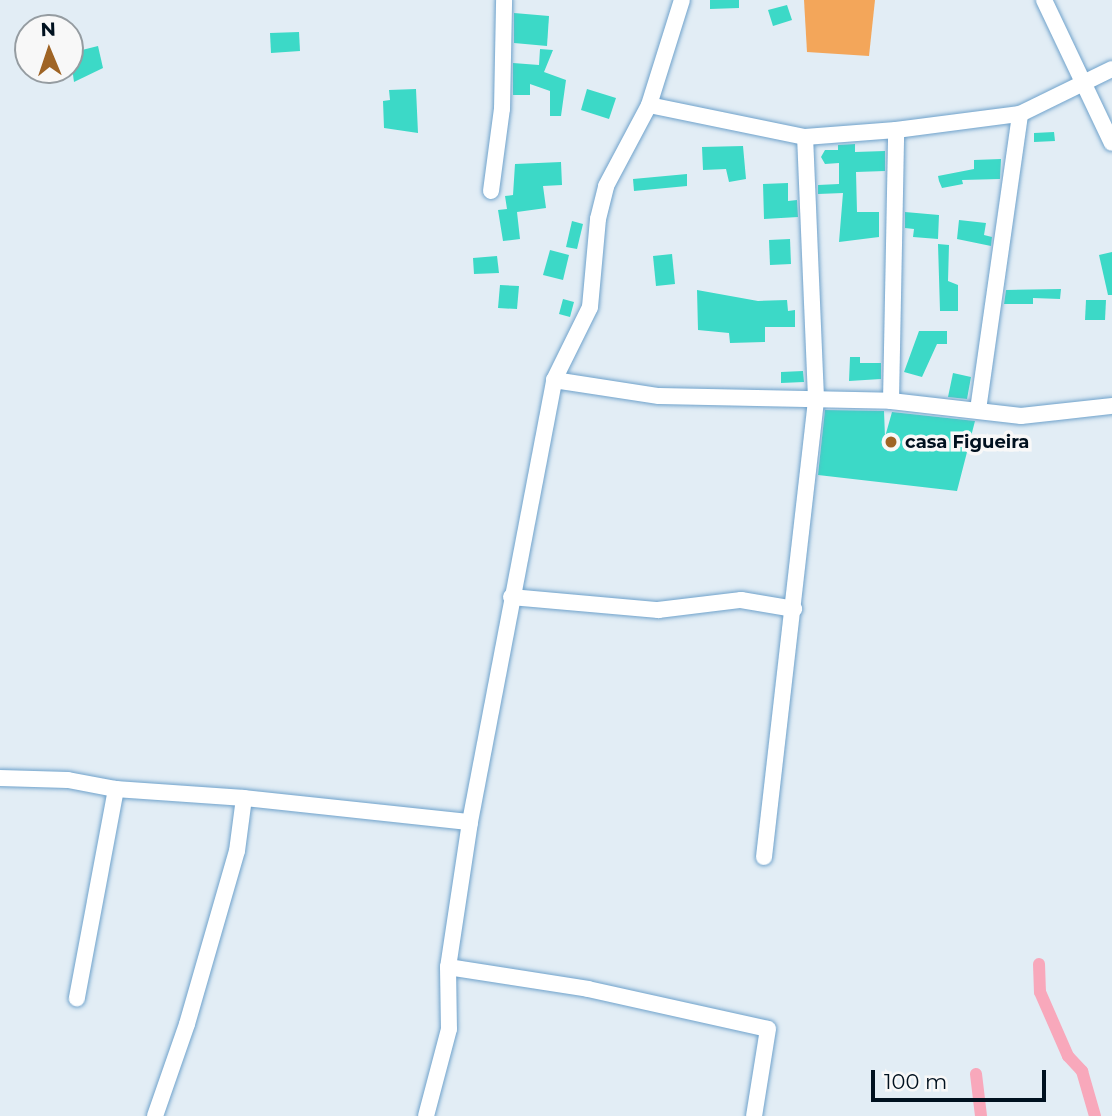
<!DOCTYPE html>
<style>
body{margin:0}
#map{position:relative;width:1112px;height:1116px;overflow:hidden;background:#e2edf5;font-family:Montserrat,sans-serif}
div>[style]{position:absolute}
.forest>*{inset:0;background:#f3a65a}
.canal>*{height:12px;margin:-6px;padding:0 6px;transform-origin:6px;border-radius:6px;background:#f8a8bb}
.building>*{inset:0;background:#3cd9c7}
.roads{filter:drop-shadow(0 0 2px #6fa2cb) drop-shadow(0 0 2px #6fa2cb)}
.minor>*{height:16px;margin:-8px;padding:0 8px;transform-origin:8px;border-radius:8px;background:#fff}
.dots>*{width:19px;height:19px;translate:-50% -50%;box-sizing:border-box;border:4px solid #f8f8f8;border-radius:50%}
span{translate:-50% -50%;white-space:nowrap;text-align:center;line-height:1.15;-webkit-text-stroke:7px #f8f8f8;paint-order:stroke}
.poi-label{font-size:18px;color:#00111f;font-weight:700}
.left{translate:0 -50%;text-align:left}
.north{position:absolute;left:14px;top:14px;width:70px;height:70px;box-sizing:border-box;background:#f8f8f8;border:2px solid #959ca1;border-radius:50%;rotate:358deg;font-size:19px;font-weight:700;line-height:28px;text-align:center;color:#00111f}
.north::after{content:'';display:block;margin:auto;width:24px;height:32px;background:#9f6425;clip-path:polygon(50% 0,100% 100%,50% 72%,0 100%)}
.scale{position:absolute;left:871px;top:1070px;width:175px;height:32px;box-sizing:border-box;border:4px solid #00111f;border-top:0;padding-left:9px;font-size:21px;line-height:24px;white-space:nowrap;color:#00111f;-webkit-text-stroke:5px #f8f8f8;paint-order:stroke}
</style>
<div id="map">
<div class="forest">
<i style="clip-path:polygon(804px 0,875px 0,869px 56px,807px 52px)"></i>
</div>
<div class="canal">
<i style="left:1039px;top:964px;width:28px;rotate:88deg"></i>
<i style="left:1040px;top:992px;width:70px;rotate:66.4deg"></i>
<i style="left:1068px;top:1056px;width:21px;rotate:47deg"></i>
<i style="left:1082px;top:1071px;width:47px;rotate:73.9deg"></i>
<i style="left:976px;top:1074px;width:42px;rotate:83.2deg"></i>
</div>
<div class="building">
<i style="clip-path:polygon(710px 0,739px 0,739px 8px,710px 9px)"></i>
<i style="clip-path:polygon(787px 5px,792px 20px,773px 26px,768px 10px)"></i>
<i style="clip-path:polygon(514px 13px,549px 16px,547px 46px,514px 43px)"></i>
<i style="clip-path:polygon(299px 32px,300px 51px,271px 53px,270px 33px)"></i>
<i style="clip-path:polygon(98px 46px,103px 68px,74px 82px,70px 53px)"></i>
<i style="clip-path:polygon(540px 49px,553px 50px,544px 72px,566px 80px,561px 116px,550px 116px,550px 91px,530px 84px,530px 95px,513px 95px,513px 63px,539px 65px)"></i>
<i style="clip-path:polygon(416px 89px,418px 133px,384px 128px,383px 101px,390px 100px,389px 90px)"></i>
<i style="clip-path:polygon(587px 89px,616px 98px,609px 119px,581px 110px)"></i>
<i style="clip-path:polygon(1054px 132px,1055px 141px,1034px 142px,1034px 133px)"></i>
<i style="clip-path:polygon(855px 144px,855px 152px,885px 151px,885px 171px,856px 172px,857px 212px,879px 212px,879px 237px,839px 242px,843px 193px,818px 194px,818px 185px,839px 184px,839px 163px,825px 164px,821px 157px,825px 150px,838px 150px,838px 145px)"></i>
<i style="clip-path:polygon(743px 146px,746px 179px,729px 182px,726px 169px,703px 170px,702px 147px)"></i>
<i style="clip-path:polygon(1001px 159px,1000px 179px,962px 180px,963px 184px,942px 188px,939px 181px,938px 176px,974px 169px,974px 160px)"></i>
<i style="clip-path:polygon(561px 162px,562px 185px,543px 186px,546px 208px,517px 212px,520px 239px,503px 241px,498px 210px,507px 209px,505px 196px,513px 195px,515px 164px)"></i>
<i style="clip-path:polygon(687px 174px,687px 186px,634px 191px,633px 179px)"></i>
<i style="clip-path:polygon(788px 183px,788px 201px,797px 200px,798px 217px,764px 219px,763px 184px)"></i>
<i style="clip-path:polygon(905px 212px,939px 215px,938px 239px,913px 237px,914px 229px,905px 228px)"></i>
<i style="clip-path:polygon(959px 220px,986px 223px,984px 235px,992px 237px,991px 246px,957px 239px)"></i>
<i style="clip-path:polygon(572px 221px,583px 224px,577px 249px,566px 247px)"></i>
<i style="clip-path:polygon(790px 239px,791px 264px,770px 265px,769px 240px)"></i>
<i style="clip-path:polygon(938px 244px,949px 245px,948px 281px,958px 285px,958px 311px,940px 311px)"></i>
<i style="clip-path:polygon(550px 250px,569px 255px,563px 280px,543px 275px)"></i>
<i style="clip-path:polygon(1112px 252px,1112px 295px,1108px 295px,1099px 255px)"></i>
<i style="clip-path:polygon(672px 254px,675px 284px,656px 286px,653px 256px)"></i>
<i style="clip-path:polygon(497px 256px,499px 273px,474px 274px,473px 258px)"></i>
<i style="clip-path:polygon(500px 285px,519px 286px,517px 309px,498px 308px)"></i>
<i style="clip-path:polygon(1061px 289px,1060px 299px,1033px 298px,1033px 304px,1004px 304px,1006px 290px)"></i>
<i style="clip-path:polygon(697px 290px,758px 301px,787px 300px,788px 311px,795px 310px,795px 327px,765px 327px,765px 342px,730px 343px,729px 333px,698px 330px)"></i>
<i style="clip-path:polygon(563px 299px,574px 302px,570px 317px,559px 314px)"></i>
<i style="clip-path:polygon(1086px 300px,1106px 300px,1105px 320px,1085px 320px)"></i>
<i style="clip-path:polygon(919px 331px,947px 331px,947px 344px,937px 344px,922px 377px,904px 372px)"></i>
<i style="clip-path:polygon(850px 357px,860px 357px,860px 363px,881px 363px,881px 379px,849px 381px)"></i>
<i style="clip-path:polygon(803px 371px,804px 382px,781px 383px,781px 372px)"></i>
<i style="clip-path:polygon(953px 373px,971px 377px,967px 399px,948px 397px)"></i>
<i style="clip-path:polygon(825px 410px,884px 411px,885px 437px,892px 412px,975px 421px,957px 491px,818px 475px)"></i>
</div>
<div class="roads">
<div class="minor">
<i style="left:1044px;top:0;width:158px;rotate:64.6deg"></i>
<i style="left:649px;top:105px;width:159px;rotate:11.6deg"></i>
<i style="left:805px;top:137px;width:91px;rotate:-4.4deg"></i>
<i style="left:896px;top:130px;width:125px;rotate:-7.4deg"></i>
<i style="left:1020px;top:114px;width:102px;rotate:-26.1deg"></i>
<i style="left:491px;top:191px;width:83px;rotate:-82.4deg"></i>
<i style="left:502px;top:109px;width:109px;rotate:-88.9deg"></i>
<i style="left:554px;top:380px;width:106px;rotate:8.7deg"></i>
<i style="left:659px;top:396px;width:232px;rotate:1.2deg"></i>
<i style="left:891px;top:401px;width:131px;rotate:6.6deg"></i>
<i style="left:1021px;top:416px;width:92px;rotate:-6.3deg"></i>
<i style="left:891px;top:401px;width:271px;rotate:-88.9deg"></i>
<i style="left:978px;top:410px;width:299px;rotate:-81.9deg"></i>
<i style="left:511px;top:597px;width:148px;rotate:5.1deg"></i>
<i style="left:658px;top:610px;width:84px;rotate:-6.9deg"></i>
<i style="left:741px;top:600px;width:54px;rotate:9.6deg"></i>
<i style="left:0;top:778px;width:68px;rotate:1.7deg"></i>
<i style="left:68px;top:780px;width:49px;rotate:10.6deg"></i>
<i style="left:116px;top:789px;width:213px;rotate:100.6deg"></i>
<i style="left:116px;top:789px;width:128px;rotate:4deg"></i>
<i style="left:470px;top:822px;width:450px;rotate:-79.2deg"></i>
<i style="left:554px;top:380px;width:81px;rotate:-63.7deg"></i>
<i style="left:590px;top:307px;width:88px;rotate:-84.8deg"></i>
<i style="left:598px;top:219px;width:34px;rotate:-76deg"></i>
<i style="left:606px;top:186px;width:92px;rotate:-62deg"></i>
<i style="left:649px;top:105px;width:110px;rotate:-72.6deg"></i>
<i style="left:764px;top:857px;width:462px;rotate:-83.5deg"></i>
<i style="left:816px;top:398px;width:261px;rotate:-92.4deg"></i>
<i style="left:448px;top:967px;width:142px;rotate:8.9deg"></i>
<i style="left:588px;top:989px;width:184px;rotate:12.5deg"></i>
<i style="left:768px;top:1029px;width:88px;rotate:99.1deg"></i>
<i style="left:155px;top:1116px;width:97px;rotate:-70.8deg"></i>
<i style="left:187px;top:1024px;width:180px;rotate:-73.9deg"></i>
<i style="left:237px;top:851px;width:53px;rotate:-82.5deg"></i>
<i style="left:244px;top:798px;width:227px;rotate:6.1deg"></i>
<i style="left:470px;top:822px;width:147px;rotate:98.6deg"></i>
<i style="left:448px;top:967px;width:62px;rotate:89.1deg"></i>
<i style="left:449px;top:1029px;width:90px;rotate:104.8deg"></i>
</div>
</div>
<div class="dots">
<i style="left:891px;top:442px;background:#9f6425"></i>
</div>
<div class="poi-label">
<span class="left" style="left:905px;top:442px">casa Figueira</span>
</div>
<div class="north">N</div>
<div class="scale">100 m</div>
</div>
